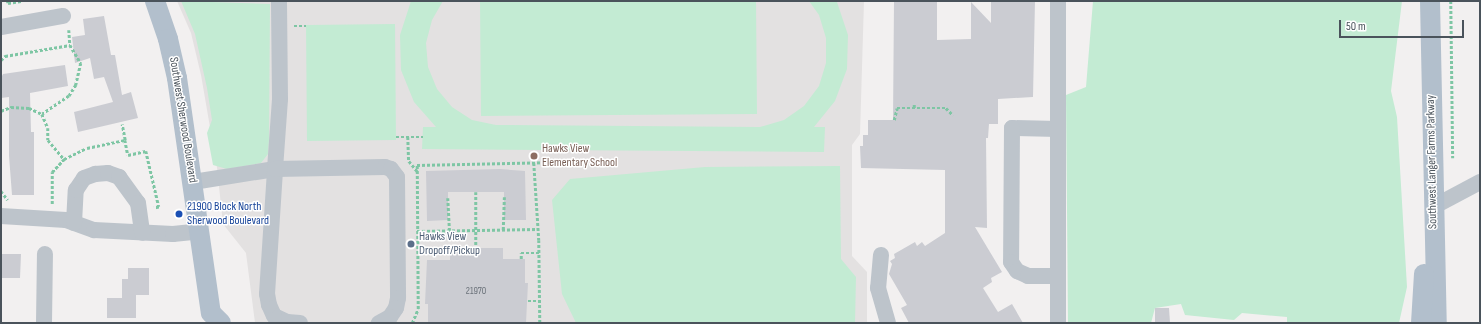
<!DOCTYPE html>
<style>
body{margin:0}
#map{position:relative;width:1481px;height:324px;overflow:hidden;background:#f2f0f0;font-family:"Sofia Sans Condensed",sans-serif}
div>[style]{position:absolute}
.education>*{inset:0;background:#e3e1e1}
.green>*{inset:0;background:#c3ebd3}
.building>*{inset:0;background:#cbccd2}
.path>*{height:2.5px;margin-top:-1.25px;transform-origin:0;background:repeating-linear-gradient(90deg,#7ec6a4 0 3px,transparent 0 5px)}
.minor>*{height:16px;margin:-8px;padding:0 8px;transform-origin:8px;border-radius:8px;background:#bdc4cb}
.major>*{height:20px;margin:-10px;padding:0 10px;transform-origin:10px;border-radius:10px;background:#b2bfcc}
.dots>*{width:11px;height:11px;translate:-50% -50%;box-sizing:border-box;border:2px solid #fff;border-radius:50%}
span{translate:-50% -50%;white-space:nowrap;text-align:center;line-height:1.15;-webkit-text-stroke:3px #fff;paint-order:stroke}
.number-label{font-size:10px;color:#6a7179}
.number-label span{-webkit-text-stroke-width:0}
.street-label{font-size:12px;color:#4a535b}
.education-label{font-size:12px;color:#785e54}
.left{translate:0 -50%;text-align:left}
.transit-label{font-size:12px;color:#164399}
.service-label{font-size:12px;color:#4e5e75}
.frame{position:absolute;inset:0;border:2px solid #4a535b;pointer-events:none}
.scale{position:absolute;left:1339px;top:20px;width:125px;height:18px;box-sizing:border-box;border:2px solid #4a535b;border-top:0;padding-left:5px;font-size:12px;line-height:14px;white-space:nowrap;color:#4a535b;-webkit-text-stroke:3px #fff;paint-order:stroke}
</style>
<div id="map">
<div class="education">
<i style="clip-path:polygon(177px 1px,864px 1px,860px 134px,852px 145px,852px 256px,867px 272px,867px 323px,255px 323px,246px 253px,223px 224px,217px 168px,201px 75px,191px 33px)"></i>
</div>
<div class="green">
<i style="clip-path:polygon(181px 1px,270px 4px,269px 140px,268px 154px,261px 163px,227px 169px,213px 165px,207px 133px,212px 120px,207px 88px,195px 34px)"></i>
<i style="clip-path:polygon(411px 1px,443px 1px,432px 20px,426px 43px,428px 67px,437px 89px,452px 107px,472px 120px,496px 125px,760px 127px,784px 120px,804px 106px,819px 86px,826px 63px,826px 38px,819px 15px,809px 1px,837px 2px,848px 35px,847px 69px,835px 101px,814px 127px,825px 127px,824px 152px,422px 149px,423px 127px,436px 127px,414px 102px,401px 70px,400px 35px)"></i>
<i style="clip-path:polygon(480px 1px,756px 1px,757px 114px,481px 116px)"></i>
<i style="clip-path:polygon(1093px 1px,1402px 1px,1391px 91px,1397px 117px,1407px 287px,1399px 323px,1287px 323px,1287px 317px,1242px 313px,1234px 320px,1185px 315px,1181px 304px,1155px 308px,1151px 323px,1068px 323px,1066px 95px,1086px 87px)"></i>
<i style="clip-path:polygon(395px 24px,396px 140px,307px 141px,306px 25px)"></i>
<i style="clip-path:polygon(840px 166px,841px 259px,856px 277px,855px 323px,576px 323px,562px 294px,552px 200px,570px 179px,705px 167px)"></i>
</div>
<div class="building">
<i style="clip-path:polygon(894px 1px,937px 1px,937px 40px,971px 39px,971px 2px,991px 23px,991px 1px,1035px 1px,1033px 97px,998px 99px,998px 124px,989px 124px,988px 138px,986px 138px,987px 228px,975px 227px,1002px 272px,991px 278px,992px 282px,983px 288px,998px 312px,1012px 304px,1023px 323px,909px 323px,901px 308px,907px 305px,889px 274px,892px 264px,890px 261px,895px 258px,894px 254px,915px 242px,917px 246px,922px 242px,925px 246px,945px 233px,945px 170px,861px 168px,860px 146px,863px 146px,863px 135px,868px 135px,868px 120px,893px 120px)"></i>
<i style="clip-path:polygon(104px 16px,111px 55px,115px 55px,122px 95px,131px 92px,138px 118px,78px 132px,74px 112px,113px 102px,104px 77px,94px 79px,90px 58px,75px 63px,72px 37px,85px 35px,83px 19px)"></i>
<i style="clip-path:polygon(65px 65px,68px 86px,30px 93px,31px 132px,34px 132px,34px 195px,12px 195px,9px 156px,9px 97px,1px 98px,1px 78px,3px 74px)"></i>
<i style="clip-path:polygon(500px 169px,525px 171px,526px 220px,504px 220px,504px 192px,448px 192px,448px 220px,427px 221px,426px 171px)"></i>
<i style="clip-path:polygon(450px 248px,503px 248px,503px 259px,525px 259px,525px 283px,528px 283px,526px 323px,428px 323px,428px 304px,425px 304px,427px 260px,450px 260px)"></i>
<i style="clip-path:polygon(1px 254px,21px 254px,20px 278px,1px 278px)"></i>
<i style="clip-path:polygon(128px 268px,149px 268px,149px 295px,136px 295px,136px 318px,107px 318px,107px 298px,122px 298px,122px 279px,128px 279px)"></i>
<i style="clip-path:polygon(1155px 308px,1169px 308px,1170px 323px,1155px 323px)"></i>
</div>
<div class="path">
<i style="left:8px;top:1px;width:2px;rotate:90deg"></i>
<i style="left:8px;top:3px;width:13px;rotate:-9deg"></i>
<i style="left:1451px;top:1px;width:157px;rotate:89.3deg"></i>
<i style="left:294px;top:26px;width:12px"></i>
<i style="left:69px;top:30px;width:15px;rotate:86deg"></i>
<i style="left:70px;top:45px;width:21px;rotate:59deg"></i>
<i style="left:81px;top:63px;width:23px;rotate:103deg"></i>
<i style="left:76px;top:85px;width:13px;rotate:122deg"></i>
<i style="left:69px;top:96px;width:32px;rotate:146deg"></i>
<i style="left:42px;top:114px;width:15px;rotate:67deg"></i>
<i style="left:48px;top:128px;width:12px;rotate:90deg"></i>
<i style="left:48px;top:140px;width:25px;rotate:50deg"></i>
<i style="left:64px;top:159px;width:25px;rotate:-26deg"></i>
<i style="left:87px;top:148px;width:39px;rotate:-12deg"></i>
<i style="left:125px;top:140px;width:16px;rotate:-101deg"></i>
<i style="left:1px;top:60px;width:6px;rotate:-45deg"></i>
<i style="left:5px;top:56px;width:66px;rotate:-9.6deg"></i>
<i style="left:914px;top:108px;width:5px;rotate:-90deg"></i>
<i style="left:1px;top:111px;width:11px;rotate:-22deg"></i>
<i style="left:11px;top:107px;width:18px;rotate:3deg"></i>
<i style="left:29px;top:108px;width:14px;rotate:25deg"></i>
<i style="left:894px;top:120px;width:12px;rotate:-76deg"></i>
<i style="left:897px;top:108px;width:49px"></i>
<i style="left:946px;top:108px;width:10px;rotate:45deg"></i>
<i style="left:396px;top:137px;width:27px"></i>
<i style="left:408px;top:137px;width:24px;rotate:88deg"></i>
<i style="left:409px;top:161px;width:13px;rotate:51deg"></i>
<i style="left:125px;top:140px;width:15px;rotate:79deg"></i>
<i style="left:128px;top:155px;width:18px;rotate:-13deg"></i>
<i style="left:146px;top:151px;width:57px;rotate:76.9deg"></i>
<i style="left:159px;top:207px;width:5px;rotate:169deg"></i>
<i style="left:534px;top:163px;width:77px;rotate:86.3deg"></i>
<i style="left:539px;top:240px;width:83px;rotate:89.3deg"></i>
<i style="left:1px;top:191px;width:11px;rotate:52deg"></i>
<i style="left:476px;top:192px;width:55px;rotate:90deg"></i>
<i style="left:448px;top:198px;width:33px;rotate:87deg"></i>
<i style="left:52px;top:204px;width:32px;rotate:-90deg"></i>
<i style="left:52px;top:172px;width:18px;rotate:-47deg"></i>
<i style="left:503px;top:230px;width:33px;rotate:-88deg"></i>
<i style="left:417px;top:231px;width:121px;rotate:-0.9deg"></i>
<i style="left:521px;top:259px;width:6px;rotate:-90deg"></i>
<i style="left:521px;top:253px;width:18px"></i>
<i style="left:528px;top:301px;width:11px"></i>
<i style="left:412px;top:323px;width:15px;rotate:-67deg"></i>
<i style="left:418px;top:309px;width:144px;rotate:-90.4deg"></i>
<i style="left:417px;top:165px;width:143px;rotate:-1.2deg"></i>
</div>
<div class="minor">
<i style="left:1px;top:27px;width:63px;rotate:-10.1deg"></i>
<i style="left:1058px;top:129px;width:46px;rotate:-178.8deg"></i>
<i style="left:1012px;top:128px;width:134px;rotate:90.4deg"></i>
<i style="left:1011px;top:262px;width:11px;rotate:56deg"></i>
<i style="left:1017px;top:271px;width:12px;rotate:24deg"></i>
<i style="left:1028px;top:276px;width:30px"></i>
<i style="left:193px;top:182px;width:83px;rotate:-9deg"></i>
<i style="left:275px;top:169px;width:70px;rotate:-85.9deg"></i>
<i style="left:280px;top:99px;width:98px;rotate:-90.6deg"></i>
<i style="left:1433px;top:207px;width:53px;rotate:-28deg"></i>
<i style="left:1px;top:216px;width:65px;rotate:3.5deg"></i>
<i style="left:66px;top:220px;width:30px;rotate:20deg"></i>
<i style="left:94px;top:230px;width:79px;rotate:2.9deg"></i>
<i style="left:173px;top:234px;width:27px;rotate:-6deg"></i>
<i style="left:74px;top:223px;width:33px;rotate:-87deg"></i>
<i style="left:76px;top:190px;width:14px;rotate:-56deg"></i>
<i style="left:84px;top:178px;width:12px;rotate:-20deg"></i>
<i style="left:95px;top:174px;width:13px;rotate:-4deg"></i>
<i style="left:108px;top:173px;width:12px;rotate:20deg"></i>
<i style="left:119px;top:177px;width:32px;rotate:54deg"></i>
<i style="left:138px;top:203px;width:30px;rotate:82deg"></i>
<i style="left:881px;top:255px;width:33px;rotate:95deg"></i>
<i style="left:878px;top:288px;width:36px;rotate:74deg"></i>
<i style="left:44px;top:323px;width:69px;rotate:-89.2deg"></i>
<i style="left:300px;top:323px;width:13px;rotate:-176deg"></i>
<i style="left:287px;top:322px;width:14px;rotate:-155deg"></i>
<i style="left:274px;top:316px;width:12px;rotate:-114deg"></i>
<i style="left:269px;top:305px;width:11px;rotate:-100deg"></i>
<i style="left:267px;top:294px;width:125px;rotate:-86.3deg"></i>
<i style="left:275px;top:169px;width:110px;rotate:-1deg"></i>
<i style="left:385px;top:167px;width:6px;rotate:18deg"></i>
<i style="left:391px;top:169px;width:10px;rotate:53deg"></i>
<i style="left:397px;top:177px;width:121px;rotate:89.5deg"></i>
<i style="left:398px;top:298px;width:10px;rotate:101deg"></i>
<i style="left:396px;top:308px;width:11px;rotate:124deg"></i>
<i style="left:390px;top:317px;width:13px;rotate:151deg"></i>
<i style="left:1058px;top:323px;width:322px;rotate:-90deg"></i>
</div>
<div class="major">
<i style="left:155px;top:1px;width:40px;rotate:71.1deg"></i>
<i style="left:168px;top:39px;width:40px;rotate:77deg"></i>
<i style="left:177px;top:78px;width:237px;rotate:81.8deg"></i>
<i style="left:211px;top:313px;width:14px;rotate:45deg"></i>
<i style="left:1430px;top:1px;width:322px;rotate:88.8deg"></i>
<i style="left:1421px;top:323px;width:49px;rotate:-86.5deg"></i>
</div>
<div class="dots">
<i style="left:534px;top:156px;background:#8d6e63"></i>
<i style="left:179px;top:214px;background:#1a4fb4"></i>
<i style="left:411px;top:244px;background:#5c6f8a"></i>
</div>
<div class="number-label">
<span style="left:476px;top:292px">21970</span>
</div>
<div class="street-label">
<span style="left:183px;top:120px;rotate:81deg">Southwest Sherwood Boulevard</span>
<span style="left:1432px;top:162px;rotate:-91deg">Southwest Langer Farms Parkway</span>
</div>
<div class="education-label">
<span class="left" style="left:542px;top:156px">Hawks View<br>Elementary School</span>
</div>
<div class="transit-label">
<span class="left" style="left:187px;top:214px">21900 Block North<br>Sherwood Boulevard</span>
</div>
<div class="service-label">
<span class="left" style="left:419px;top:244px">Hawks View<br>Dropoff/Pickup</span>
</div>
<div class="frame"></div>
<div class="scale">50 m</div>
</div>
